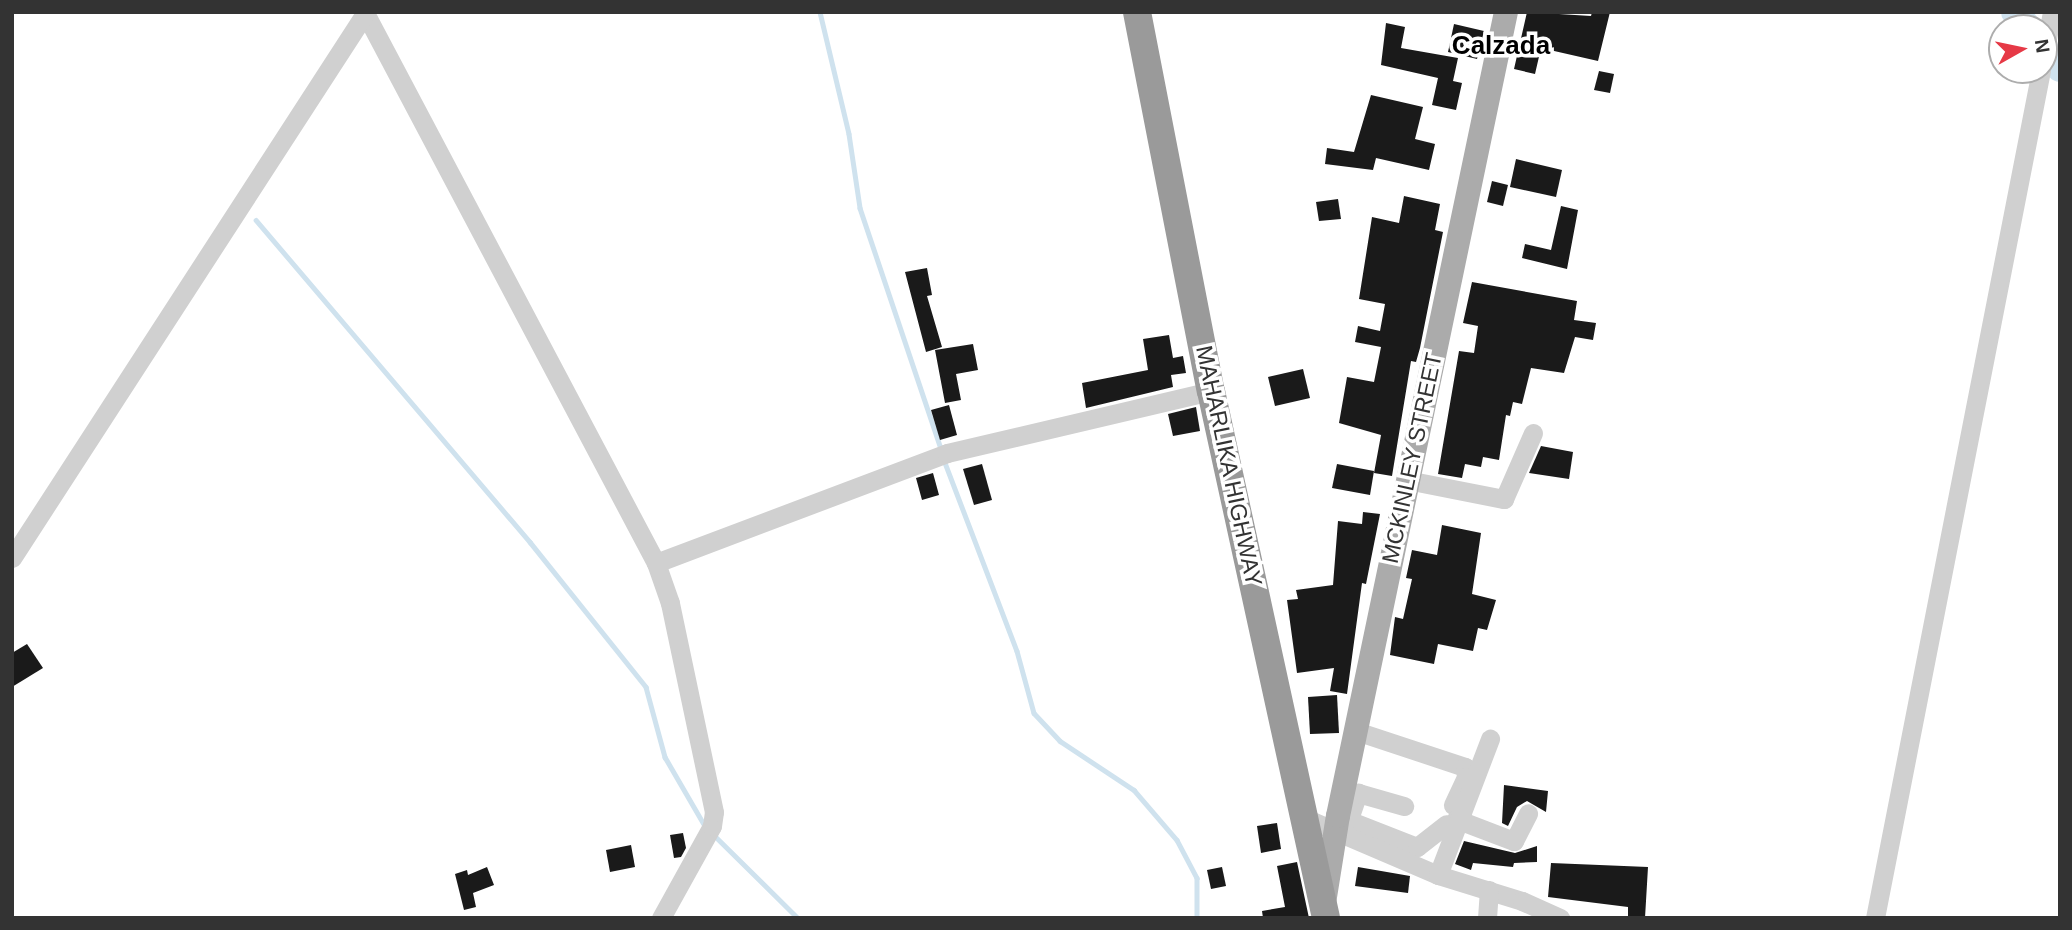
<!DOCTYPE html>
<style>
body{margin:0}
#map{position:relative;width:2072px;height:930px;overflow:hidden;background:#fff;font-family:Arial,sans-serif}
div>[style]{position:absolute}
.stream>*{height:4.5px;margin:-2.25px;padding:0 2.25px;transform-origin:2.25px;border-radius:2.25px;background:#cfe2ee}
.river>*{height:28px;margin:-14px;padding:0 14px;transform-origin:14px;border-radius:14px;background:#cfe2ee}
.building>*{inset:0;background:#1a1a1a}
.minor>*{height:19px;margin:-9.5px;padding:0 9.5px;transform-origin:9.5px;border-radius:9.5px;background:#d0d0d0}
.major>*{height:24px;margin:-12px;padding:0 12px;transform-origin:12px;border-radius:12px;background:#ababab}
.highway>*{height:28px;margin:-14px;padding:0 14px;transform-origin:14px;border-radius:14px;background:#9a9a9a}
span{translate:-50% -50%;white-space:nowrap;text-align:center;line-height:1.15;-webkit-text-stroke:7px #fff;paint-order:stroke}
.street-label{font-size:23px;color:#333}
.quarter-label{font-size:26px;color:#000;font-weight:700}
.frame{position:absolute;inset:0;border:14px solid #333;pointer-events:none}
.north{position:absolute;left:1988px;top:14px;width:70px;height:70px;box-sizing:border-box;background:#fff;border:2px solid #adadad;border-radius:50%;rotate:81deg;font-size:19px;font-weight:700;line-height:28px;text-align:center;color:#333}
.north::after{content:'';display:block;margin:auto;width:24px;height:32px;background:#e63946;clip-path:polygon(50% 0,100% 100%,50% 72%,0 100%)}
</style>
<div id="map">
<div class="stream">
<i style="left:820px;top:12px;width:125px;rotate:76.6deg"></i>
<i style="left:849px;top:134px;width:75px;rotate:81.5deg"></i>
<i style="left:860px;top:208px;width:253px;rotate:71.4deg"></i>
<i style="left:256px;top:220px;width:423px;rotate:49.6deg"></i>
<i style="left:530px;top:542px;width:186px;rotate:51.3deg"></i>
<i style="left:646px;top:687px;width:73px;rotate:74.8deg"></i>
<i style="left:665px;top:757px;width:80px;rotate:59.9deg"></i>
<i style="left:944px;top:460px;width:204px;rotate:69.1deg"></i>
<i style="left:1017px;top:651px;width:64px;rotate:74.7deg"></i>
<i style="left:1034px;top:713px;width:38px;rotate:47deg"></i>
<i style="left:1060px;top:741px;width:89px;rotate:33.5deg"></i>
<i style="left:1134px;top:790px;width:66px;rotate:49.3deg"></i>
<i style="left:1177px;top:840px;width:43px;rotate:62.2deg"></i>
<i style="left:1197px;top:878px;width:40px;rotate:90deg"></i>
<i style="left:714px;top:835px;width:118px;rotate:44.7deg"></i>
</div>
<div class="river">
<i style="left:2015px;top:12px;width:21px;rotate:51deg"></i>
<i style="left:2044px;top:50px;width:24px;rotate:48deg"></i>
</div>
<div class="building">
<i style="clip-path:polygon(1527px 12px,1591px 16px,1592px 12px,1610px 12px,1598px 61px,1541px 48px,1535px 74px,1514px 69px)"></i>
<i style="clip-path:polygon(1386px 23px,1405px 27px,1401px 48px,1458px 58px,1453px 81px,1462px 83px,1456px 110px,1432px 105px,1438px 78px,1381px 65px)"></i>
<i style="clip-path:polygon(1454px 24px,1484px 31px,1477px 59px,1448px 52px)"></i>
<i style="clip-path:polygon(1599px 71px,1614px 74px,1610px 93px,1594px 90px)"></i>
<i style="clip-path:polygon(1371px 95px,1423px 107px,1415px 139px,1435px 144px,1429px 170px,1376px 158px,1373px 170px,1325px 164px,1327px 148px,1354px 152px)"></i>
<i style="clip-path:polygon(1516px 159px,1562px 170px,1556px 197px,1510px 187px)"></i>
<i style="clip-path:polygon(1492px 181px,1508px 185px,1503px 206px,1487px 202px)"></i>
<i style="clip-path:polygon(1404px 196px,1440px 204px,1435px 230px,1443px 232px,1420px 348px,1416px 362px,1411px 361px,1392px 476px,1374px 473px,1381px 435px,1339px 423px,1347px 377px,1374px 382px,1381px 347px,1355px 342px,1358px 326px,1380px 331px,1385px 304px,1359px 299px,1372px 217px,1399px 223px)"></i>
<i style="clip-path:polygon(1338px 199px,1341px 219px,1319px 221px,1316px 202px)"></i>
<i style="clip-path:polygon(1561px 206px,1578px 210px,1567px 269px,1522px 258px,1525px 244px,1551px 250px)"></i>
<i style="clip-path:polygon(927px 268px,932px 295px,927px 296px,942px 347px,926px 352px,905px 272px)"></i>
<i style="clip-path:polygon(1472px 282px,1577px 301px,1574px 320px,1596px 323px,1593px 340px,1575px 337px,1564px 373px,1531px 368px,1522px 404px,1513px 402px,1510px 416px,1506px 415px,1499px 460px,1483px 457px,1481px 467px,1465px 464px,1462px 478px,1438px 474px,1459px 351px,1474px 353px,1478px 326px,1463px 323px)"></i>
<i style="clip-path:polygon(1169px 335px,1173px 358px,1183px 356px,1186px 373px,1171px 375px,1173px 387px,1086px 408px,1082px 383px,1148px 370px,1143px 339px)"></i>
<i style="clip-path:polygon(973px 344px,978px 370px,956px 374px,961px 400px,945px 403px,935px 350px)"></i>
<i style="clip-path:polygon(1303px 369px,1310px 398px,1275px 406px,1268px 377px)"></i>
<i style="clip-path:polygon(949px 405px,957px 435px,940px 440px,931px 410px)"></i>
<i style="clip-path:polygon(1196px 407px,1200px 431px,1173px 436px,1168px 414px)"></i>
<i style="clip-path:polygon(1541px 446px,1573px 452px,1569px 479px,1529px 473px)"></i>
<i style="clip-path:polygon(982px 464px,992px 500px,974px 505px,963px 469px)"></i>
<i style="clip-path:polygon(1337px 464px,1374px 471px,1370px 495px,1332px 488px)"></i>
<i style="clip-path:polygon(933px 473px,939px 495px,922px 500px,916px 478px)"></i>
<i style="clip-path:polygon(1363px 512px,1380px 514px,1366px 584px,1362px 583px,1347px 694px,1330px 691px,1334px 668px,1297px 673px,1287px 600px,1298px 599px,1296px 590px,1333px 585px,1338px 521px,1362px 524px)"></i>
<i style="clip-path:polygon(1442px 525px,1481px 533px,1472px 594px,1496px 600px,1487px 630px,1478px 628px,1473px 651px,1438px 644px,1434px 664px,1390px 655px,1395px 617px,1403px 619px,1412px 579px,1406px 578px,1412px 550px,1437px 555px)"></i>
<i style="clip-path:polygon(27px 644px,43px 668px,12px 687px,12px 653px)"></i>
<i style="clip-path:polygon(1337px 695px,1339px 733px,1310px 734px,1308px 697px)"></i>
<i style="clip-path:polygon(1504px 785px,1548px 791px,1546px 812px,1527px 801px,1517px 807px,1508px 826px,1502px 823px)"></i>
<i style="clip-path:polygon(1277px 823px,1281px 849px,1261px 853px,1257px 826px)"></i>
<i style="clip-path:polygon(683px 833px,686px 848px,681px 857px,674px 858px,670px 835px)"></i>
<i style="clip-path:polygon(1464px 841px,1515px 853px,1537px 846px,1537px 862px,1514px 863px,1513px 867px,1473px 863px,1471px 870px,1455px 864px)"></i>
<i style="clip-path:polygon(631px 845px,635px 867px,610px 872px,606px 850px)"></i>
<i style="clip-path:polygon(1297px 862px,1309px 918px,1263px 918px,1262px 911px,1285px 907px,1277px 866px)"></i>
<i style="clip-path:polygon(1551px 863px,1648px 867px,1645px 918px,1628px 918px,1628px 907px,1548px 897px)"></i>
<i style="clip-path:polygon(487px 867px,494px 885px,473px 893px,476px 907px,464px 910px,455px 874px,467px 870px,468px 875px)"></i>
<i style="clip-path:polygon(1222px 867px,1226px 886px,1211px 889px,1207px 870px)"></i>
<i style="clip-path:polygon(1358px 867px,1410px 876px,1408px 893px,1355px 886px)"></i>
</div>
<div class="minor">
<i style="left:365px;top:13px;width:622px;rotate:62.12deg"></i>
<i style="left:2044px;top:55px;width:44px;rotate:-79.5deg"></i>
<i style="left:1407px;top:480px;width:99px;rotate:11.1deg"></i>
<i style="left:1504px;top:499px;width:72px;rotate:-66.3deg"></i>
<i style="left:12px;top:558px;width:651px;rotate:-57.04deg"></i>
<i style="left:1356px;top:731px;width:115px;rotate:18.3deg"></i>
<i style="left:1465px;top:767px;width:10px;rotate:84deg"></i>
<i style="left:1466px;top:777px;width:31px;rotate:115deg"></i>
<i style="left:1338px;top:816px;width:85px;rotate:21.4deg"></i>
<i style="left:1417px;top:847px;width:37px;rotate:-38deg"></i>
<i style="left:1305px;top:818px;width:145px;rotate:23.2deg"></i>
<i style="left:1438px;top:875px;width:88px;rotate:17.2deg"></i>
<i style="left:1522px;top:901px;width:42px;rotate:24.1deg"></i>
<i style="left:1349px;top:819px;width:28px;rotate:-71deg"></i>
<i style="left:1358px;top:793px;width:48px;rotate:15.8deg"></i>
<i style="left:1456px;top:819px;width:62px;rotate:20.8deg"></i>
<i style="left:1514px;top:841px;width:31px;rotate:-63deg"></i>
<i style="left:1438px;top:875px;width:146px;rotate:-69.1deg"></i>
<i style="left:661px;top:918px;width:105px;rotate:-61deg"></i>
<i style="left:712px;top:826px;width:14px;rotate:-82deg"></i>
<i style="left:714px;top:812px;width:214px;rotate:-101.9deg"></i>
<i style="left:670px;top:603px;width:42px;rotate:-109.3deg"></i>
<i style="left:656px;top:563px;width:311px;rotate:-20.7deg"></i>
<i style="left:947px;top:453px;width:271px;rotate:-13.2deg"></i>
<i style="left:1487px;top:918px;width:28px;rotate:-86deg"></i>
<i style="left:1875px;top:918px;width:864px;rotate:-78.92deg"></i>
</div>
<div class="major">
<i style="left:1324px;top:903px;width:88px;rotate:-80.9deg"></i>
<i style="left:1338px;top:816px;width:821px;rotate:-78.2deg"></i>
</div>
<div class="highway">
<i style="left:1137px;top:12px;width:386px;rotate:79deg"></i>
<i style="left:1211px;top:391px;width:539px;rotate:77.69deg"></i>
</div>
<div class="street-label">
<span style="left:1412px;top:458px;rotate:-78deg">MCKINLEY STREET</span>
<span style="left:1229px;top:466px;rotate:78deg">MAHARLIKA HIGHWAY</span>
</div>
<div class="quarter-label">
<span style="left:1501px;top:46px">Calzada</span>
</div>
<div class="frame"></div>
<div class="north">N</div>
</div>
